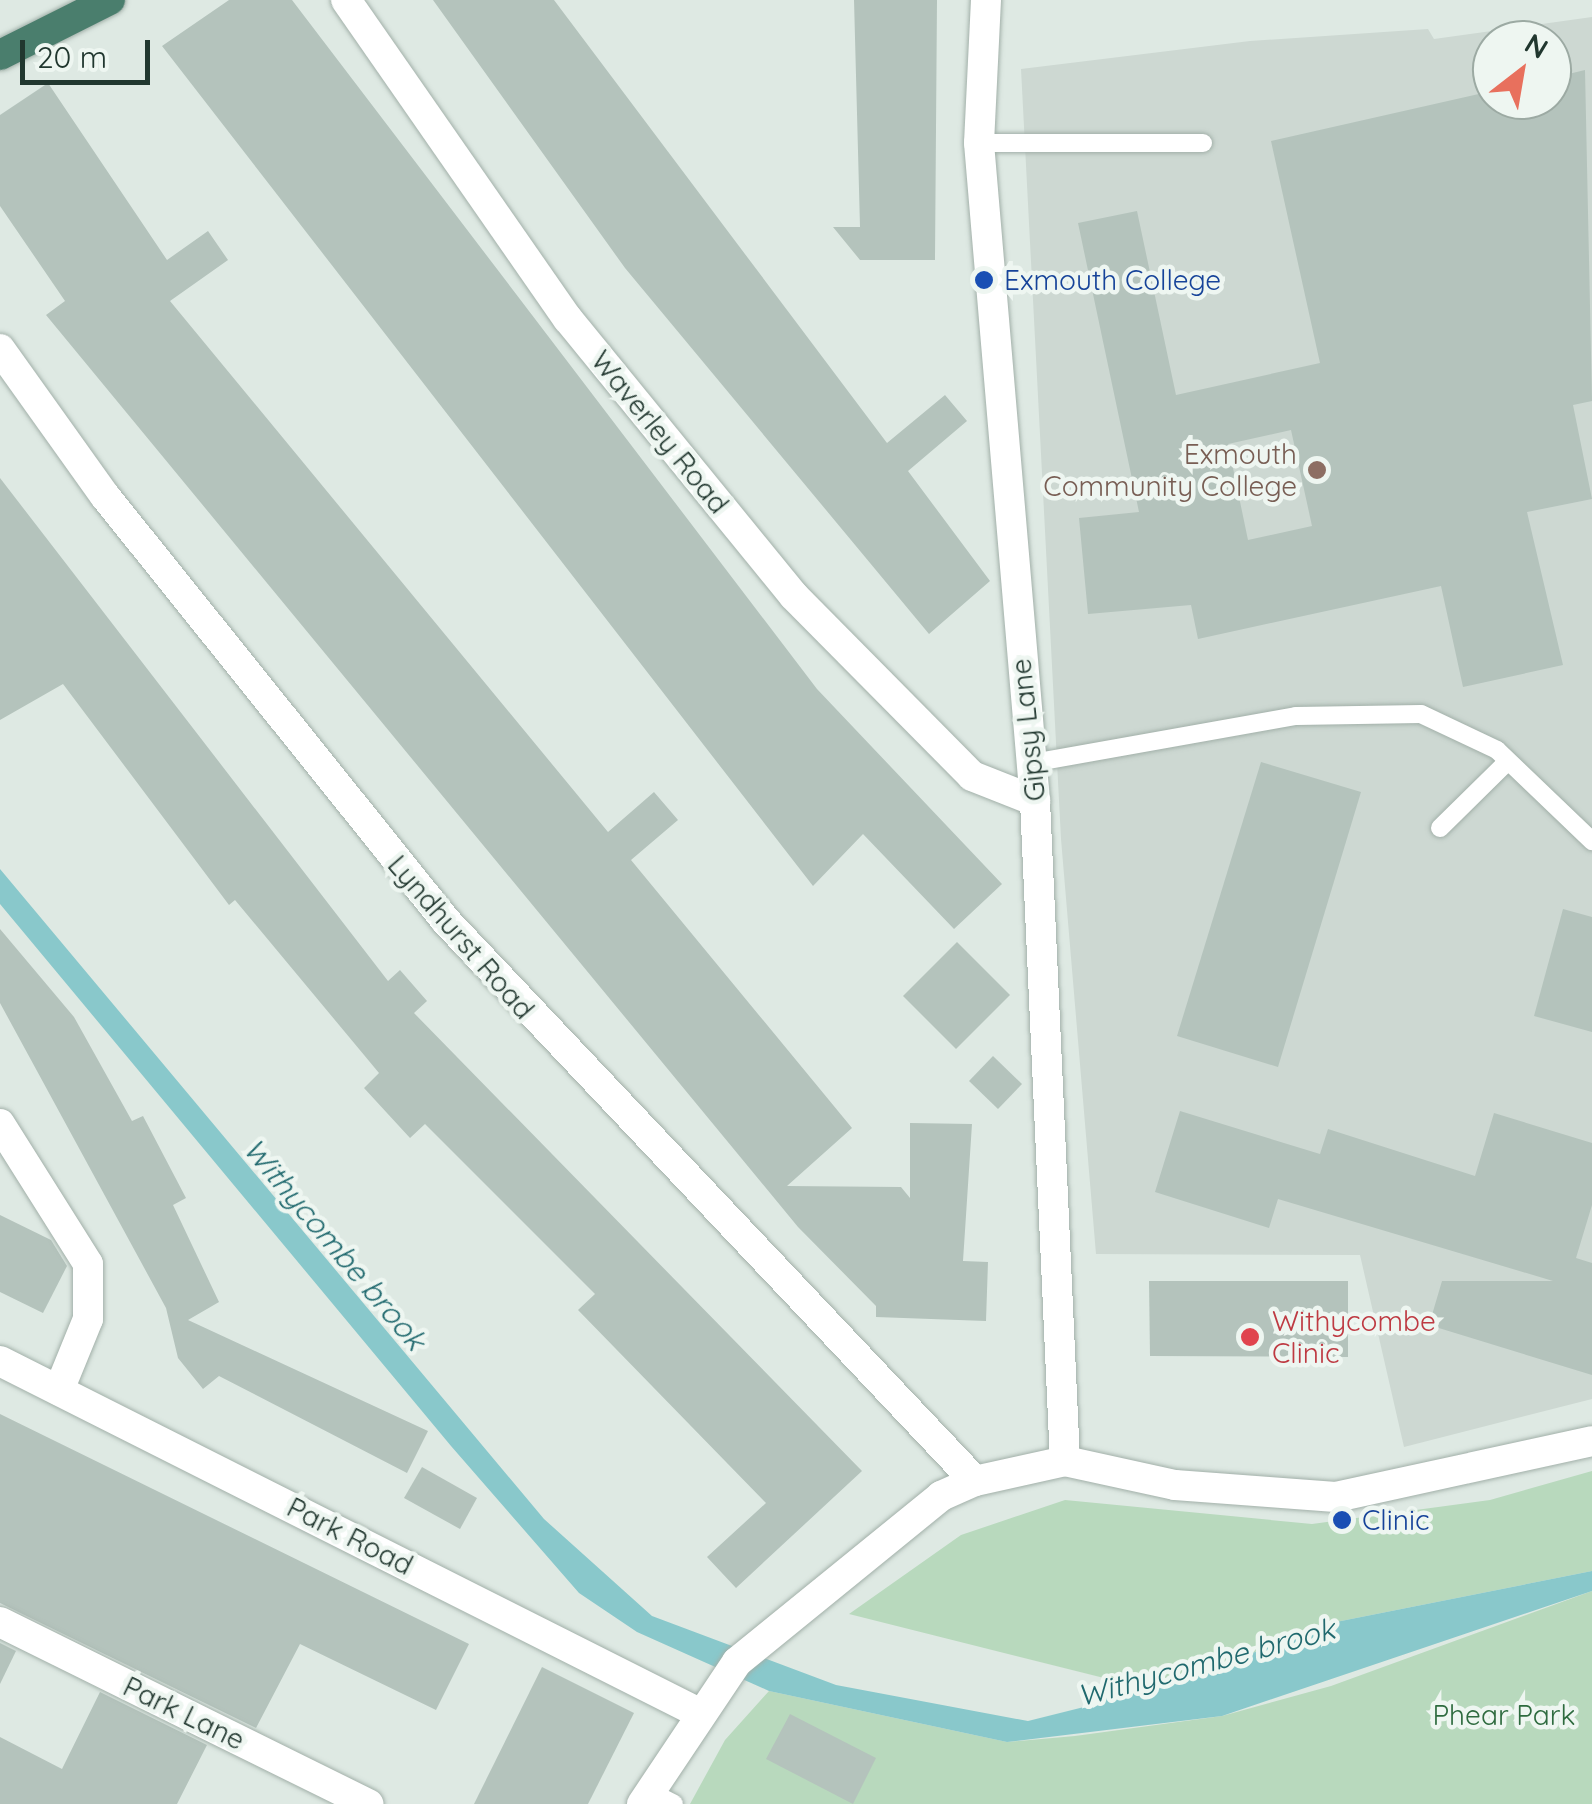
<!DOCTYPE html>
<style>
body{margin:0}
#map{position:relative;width:1592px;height:1804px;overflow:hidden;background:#dee9e3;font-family:Quicksand,sans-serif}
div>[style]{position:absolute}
.built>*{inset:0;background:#cdd8d2}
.green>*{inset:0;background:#b8d9bd}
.water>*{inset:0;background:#89c8cb}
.building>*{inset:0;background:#b4c3bc}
.roads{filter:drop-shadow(0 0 2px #a2b0a9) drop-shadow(0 0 2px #a2b0a9)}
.service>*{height:18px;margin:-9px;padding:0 9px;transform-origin:9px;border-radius:9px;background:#fff}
.minor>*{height:30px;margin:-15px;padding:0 15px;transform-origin:15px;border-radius:15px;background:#fff}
.tertiary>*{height:30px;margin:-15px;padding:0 15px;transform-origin:15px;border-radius:15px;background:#fff}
.trunk>*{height:30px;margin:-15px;padding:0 15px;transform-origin:15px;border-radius:15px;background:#4a7e6d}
.dots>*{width:28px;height:28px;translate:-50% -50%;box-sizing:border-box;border:5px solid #eef6f1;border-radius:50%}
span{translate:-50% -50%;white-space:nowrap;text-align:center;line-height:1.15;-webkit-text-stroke:9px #eef6f1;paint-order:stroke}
.transit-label{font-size:28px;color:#164399}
.left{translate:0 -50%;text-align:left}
.street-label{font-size:28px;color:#21372f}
.education-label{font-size:28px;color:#785e54}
.right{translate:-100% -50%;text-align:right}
.health-label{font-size:28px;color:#be3a42}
.park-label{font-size:28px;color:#2e6b3f}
.water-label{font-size:30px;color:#20696e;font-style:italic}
.north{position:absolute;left:1472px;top:20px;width:100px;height:100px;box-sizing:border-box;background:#eef6f1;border:2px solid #9caaa3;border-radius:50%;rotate:31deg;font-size:28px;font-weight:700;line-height:40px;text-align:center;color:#21372f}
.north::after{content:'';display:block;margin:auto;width:35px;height:45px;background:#e8705d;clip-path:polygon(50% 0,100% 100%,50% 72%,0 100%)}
.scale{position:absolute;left:20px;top:40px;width:130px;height:45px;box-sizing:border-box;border:5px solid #21372f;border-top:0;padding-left:12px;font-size:30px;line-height:35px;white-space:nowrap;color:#21372f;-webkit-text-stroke:8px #eef6f1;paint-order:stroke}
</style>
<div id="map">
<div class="built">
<i style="clip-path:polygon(evenodd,1592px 17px,1592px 1399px,1404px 1447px,1360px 1255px,1096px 1254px,1061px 839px,1021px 69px,1250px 41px,1428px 29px,1434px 39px,1592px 17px,1492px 40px,1552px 40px,1552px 100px,1492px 100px,1492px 40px)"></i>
</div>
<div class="green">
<i style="clip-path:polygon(1592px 1471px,1592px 1571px,1336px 1622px,1152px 1690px,849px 1614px,961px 1535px,1065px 1500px,1312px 1524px,1490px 1500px)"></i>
<i style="clip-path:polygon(1592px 1591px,1592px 1804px,690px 1804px,725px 1740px,769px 1691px,1007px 1742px,1075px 1736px,1222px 1716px,1331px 1686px)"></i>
</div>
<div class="water">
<i style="clip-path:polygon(0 869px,544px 1519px,652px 1616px,836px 1685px,1028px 1721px,1092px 1705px,1103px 1683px,1153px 1690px,1336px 1622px,1592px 1571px,1592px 1591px,1222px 1716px,1007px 1742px,769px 1691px,637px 1632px,579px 1593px,451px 1446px,0 904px)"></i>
</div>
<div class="building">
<i style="clip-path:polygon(229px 0,292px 0,817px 689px,1002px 884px,954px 929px,863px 834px,813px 886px,162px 46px)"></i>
<i style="clip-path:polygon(433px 0,554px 0,887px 443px,945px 395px,967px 421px,908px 471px,990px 581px,929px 634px,625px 268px)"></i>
<i style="clip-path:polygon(854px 0,937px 0,935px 260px,860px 260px,833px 227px,860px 227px)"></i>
<i style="clip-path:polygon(evenodd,1585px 70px,1592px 401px,1573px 405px,1592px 499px,1527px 512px,1563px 665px,1463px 687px,1441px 586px,1198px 639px,1191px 605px,1088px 614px,1079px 518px,1139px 512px,1078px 223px,1137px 211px,1176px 395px,1320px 363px,1271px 141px,1492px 91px,1492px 100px,1552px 100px,1552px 78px,1585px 70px,1291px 430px,1312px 526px,1248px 540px,1228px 444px,1291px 430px)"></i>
<i style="clip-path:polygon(48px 83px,167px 260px,208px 231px,228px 260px,170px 301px,608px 832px,654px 792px,678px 820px,631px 860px,852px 1128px,787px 1186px,901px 1187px,910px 1198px,910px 1123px,972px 1124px,963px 1261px,988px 1262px,986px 1321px,876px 1317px,876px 1306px,798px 1227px,46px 315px,65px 301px,0 206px,0 115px)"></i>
<i style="clip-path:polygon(0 478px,388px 981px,400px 970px,427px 1001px,414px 1013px,862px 1471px,736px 1588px,707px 1557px,766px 1503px,578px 1310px,595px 1294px,425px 1124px,410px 1138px,364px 1088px,379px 1073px,235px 900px,229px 905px,63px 684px,0 720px)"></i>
<i style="clip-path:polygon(1261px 762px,1361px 792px,1278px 1067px,1177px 1036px)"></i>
<i style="clip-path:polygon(1563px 909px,1592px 917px,1592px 1032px,1534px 1016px)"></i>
<i style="clip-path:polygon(0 929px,74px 1017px,132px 1121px,143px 1116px,186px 1198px,173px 1205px,219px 1302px,188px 1320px,428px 1431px,407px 1473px,219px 1376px,203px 1389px,178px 1358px,166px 1308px,0 1003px)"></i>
<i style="clip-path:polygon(957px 942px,1010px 995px,956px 1049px,903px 996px)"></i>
<i style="clip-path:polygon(993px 1056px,1022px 1084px,998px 1109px,969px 1081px)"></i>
<i style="clip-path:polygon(1180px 1111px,1320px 1154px,1328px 1129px,1475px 1176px,1494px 1113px,1592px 1143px,1592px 1205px,1576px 1258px,1592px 1263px,1592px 1375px,1429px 1325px,1442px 1281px,1553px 1281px,1278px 1199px,1269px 1228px,1155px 1192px)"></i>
<i style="clip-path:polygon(0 1215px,51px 1240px,67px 1266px,43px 1313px,0 1292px)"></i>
<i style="clip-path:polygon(1149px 1281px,1348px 1281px,1348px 1357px,1150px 1356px)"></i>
<i style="clip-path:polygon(0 1414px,469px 1644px,436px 1710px,300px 1644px,256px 1728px,0 1603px)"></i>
<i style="clip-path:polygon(422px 1467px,477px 1498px,460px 1529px,404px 1498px)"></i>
<i style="clip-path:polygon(0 1643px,16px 1651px,0 1684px)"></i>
<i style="clip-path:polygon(542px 1667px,634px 1713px,588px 1804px,474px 1804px)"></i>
<i style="clip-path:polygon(100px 1692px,207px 1745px,177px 1804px,0 1804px,0 1737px,62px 1769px)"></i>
<i style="clip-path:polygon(790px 1714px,876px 1758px,853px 1804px,766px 1759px)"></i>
</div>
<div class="roads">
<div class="service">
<i style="left:979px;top:143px;width:224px"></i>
<i style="left:1032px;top:763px;width:268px;rotate:-10.1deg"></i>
<i style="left:1296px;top:716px;width:125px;rotate:-0.9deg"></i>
<i style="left:1421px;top:714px;width:84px;rotate:25.3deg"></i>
<i style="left:1497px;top:750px;width:132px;rotate:43.8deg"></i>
<i style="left:1440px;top:828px;width:95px;rotate:-44.6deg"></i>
<i style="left:649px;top:1791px;width:28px;rotate:27deg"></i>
</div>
<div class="minor">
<i style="left:346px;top:0;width:389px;rotate:55.2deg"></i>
<i style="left:568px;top:319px;width:357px;rotate:50.8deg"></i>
<i style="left:794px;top:596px;width:253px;rotate:45.3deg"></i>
<i style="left:972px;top:776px;width:68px;rotate:21.6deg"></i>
<i style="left:0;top:349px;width:181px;rotate:54.5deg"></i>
<i style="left:105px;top:496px;width:545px;rotate:51.26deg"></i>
<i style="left:446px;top:921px;width:770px;rotate:46.63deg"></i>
<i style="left:0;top:1124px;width:165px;rotate:57.8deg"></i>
<i style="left:88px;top:1264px;width:55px;rotate:90deg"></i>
<i style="left:88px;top:1319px;width:77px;rotate:112.2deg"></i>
<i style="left:0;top:1361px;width:783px;rotate:26.73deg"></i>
<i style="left:0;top:1622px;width:411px;rotate:26.3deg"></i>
</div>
<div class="tertiary">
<i style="left:986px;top:0;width:143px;rotate:92.8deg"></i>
<i style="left:979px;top:143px;width:660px;rotate:85.14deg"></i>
<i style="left:1035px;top:801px;width:661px;rotate:87.4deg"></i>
<i style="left:642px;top:1804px;width:171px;rotate:-56.2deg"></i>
<i style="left:737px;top:1662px;width:263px;rotate:-39.1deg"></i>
<i style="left:941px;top:1496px;width:37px;rotate:-24deg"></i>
<i style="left:975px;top:1481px;width:92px;rotate:-12.5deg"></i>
<i style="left:1065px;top:1461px;width:113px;rotate:12.3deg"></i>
<i style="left:1175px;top:1485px;width:161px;rotate:4.3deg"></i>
<i style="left:1336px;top:1497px;width:262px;rotate:-12.3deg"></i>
</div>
<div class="trunk">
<i style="left:0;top:55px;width:123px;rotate:-26.6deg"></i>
</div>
</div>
<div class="dots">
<i style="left:984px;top:280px;background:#1a4fb4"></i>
<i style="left:1317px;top:470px;background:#8d6e63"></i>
<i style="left:1250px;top:1337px;background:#e0444e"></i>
<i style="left:1342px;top:1520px;background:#1a4fb4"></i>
</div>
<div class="transit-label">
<span class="left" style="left:1004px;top:280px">Exmouth College</span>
<span class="left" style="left:1362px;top:1520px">Clinic</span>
</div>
<div class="street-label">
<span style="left:660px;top:432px;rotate:51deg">Waverley Road</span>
<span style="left:1028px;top:730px;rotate:-96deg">Gipsy Lane</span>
<span style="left:461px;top:937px;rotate:49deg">Lyndhurst Road</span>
<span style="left:350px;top:1536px;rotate:27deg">Park Road</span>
<span style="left:184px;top:1713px;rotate:26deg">Park Lane</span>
</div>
<div class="education-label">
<span class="right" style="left:1297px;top:470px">Exmouth<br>Community College</span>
</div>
<div class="health-label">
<span class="left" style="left:1272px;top:1337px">Withycombe<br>Clinic</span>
</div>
<div class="park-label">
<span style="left:1504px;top:1715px">Phear Park</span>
</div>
<div class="water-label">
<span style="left:335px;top:1244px;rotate:50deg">Withycombe brook</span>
<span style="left:1206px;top:1662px;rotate:-15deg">Withycombe brook</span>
</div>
<div class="north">N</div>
<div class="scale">20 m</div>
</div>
